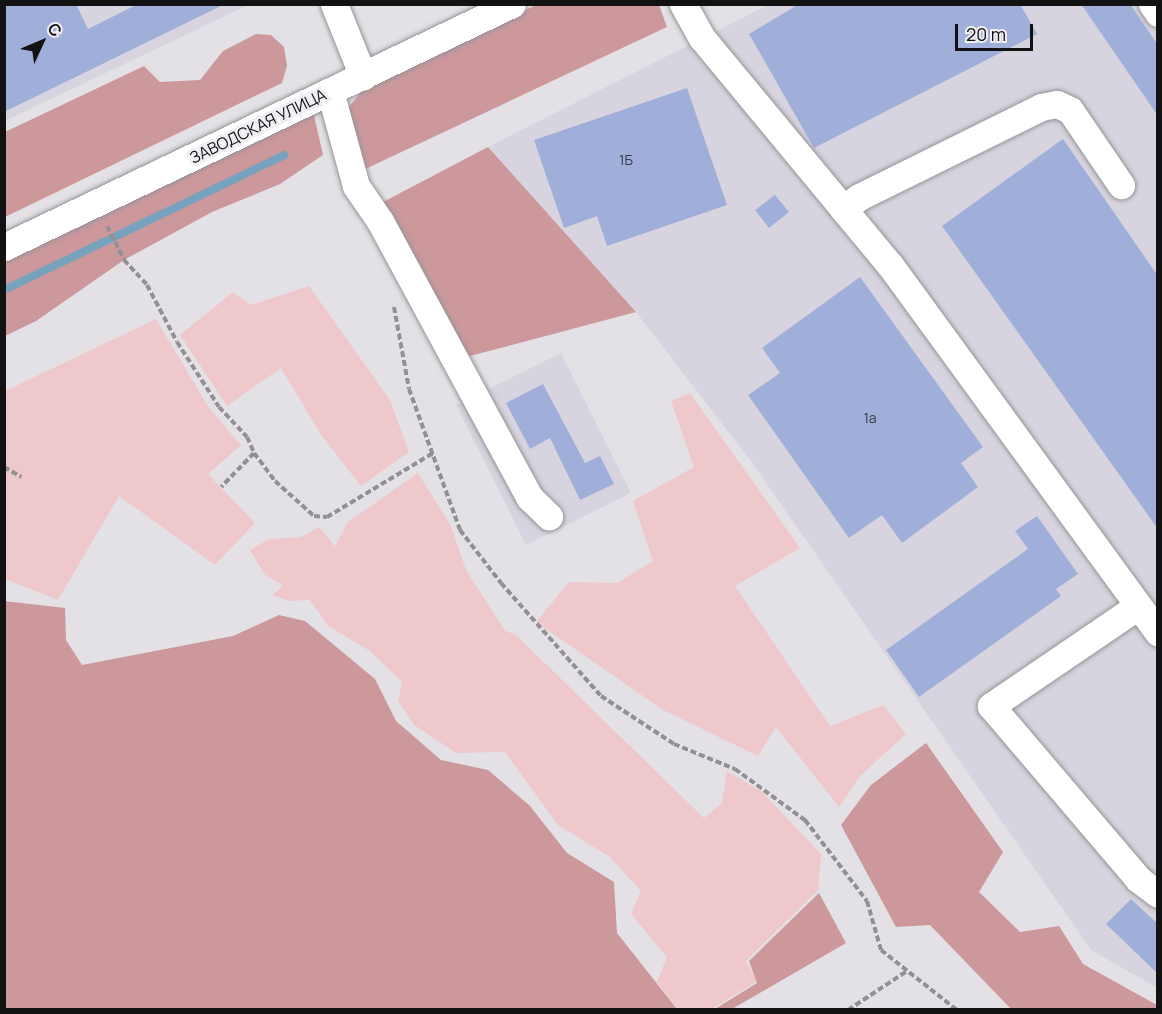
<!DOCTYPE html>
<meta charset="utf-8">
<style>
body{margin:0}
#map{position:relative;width:1162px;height:1014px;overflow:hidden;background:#e3e1e5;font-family:Manrope,sans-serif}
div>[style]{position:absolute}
.built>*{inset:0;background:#d8d4df}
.green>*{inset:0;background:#efc8cb}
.forest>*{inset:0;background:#cc989c}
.stream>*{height:8px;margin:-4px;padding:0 4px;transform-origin:4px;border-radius:4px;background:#76a2bd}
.building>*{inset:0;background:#a0afd9}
.path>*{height:4px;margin-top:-2px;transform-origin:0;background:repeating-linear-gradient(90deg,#929093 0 6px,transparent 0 9px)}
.roads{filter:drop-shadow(0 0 2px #959497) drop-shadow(0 0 2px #959497)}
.minor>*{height:27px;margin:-13.5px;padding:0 13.5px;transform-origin:13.5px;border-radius:13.5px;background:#fff}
span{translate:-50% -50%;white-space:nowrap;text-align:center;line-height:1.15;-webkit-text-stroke:6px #f0eef2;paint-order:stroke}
.number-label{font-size:14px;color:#363944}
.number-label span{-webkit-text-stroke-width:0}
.street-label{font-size:16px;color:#121213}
.frame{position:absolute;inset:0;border:6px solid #121213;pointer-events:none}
.north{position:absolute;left:12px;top:12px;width:60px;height:60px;-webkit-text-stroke:4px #f0eef2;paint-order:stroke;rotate:46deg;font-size:16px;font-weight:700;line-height:24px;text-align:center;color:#121213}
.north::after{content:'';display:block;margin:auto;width:21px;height:27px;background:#121213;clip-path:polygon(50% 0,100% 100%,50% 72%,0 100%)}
.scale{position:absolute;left:955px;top:24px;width:78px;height:27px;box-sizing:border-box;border:3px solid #121213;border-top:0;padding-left:8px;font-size:18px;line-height:21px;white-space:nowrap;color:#121213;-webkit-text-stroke:4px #f0eef2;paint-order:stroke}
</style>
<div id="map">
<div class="built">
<i style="clip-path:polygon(5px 5px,248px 5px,5px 121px)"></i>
<i style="clip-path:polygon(768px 5px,1157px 5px,1157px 988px,1091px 950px,753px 464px,636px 312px,488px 147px)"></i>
<i style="clip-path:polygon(561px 353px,631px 493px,526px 545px,456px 405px)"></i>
</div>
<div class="green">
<i style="clip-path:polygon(309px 286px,390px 400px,409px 452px,361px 486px,321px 435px,281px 368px,227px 406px,180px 335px,233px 292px,251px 305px)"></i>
<i style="clip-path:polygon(156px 319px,209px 408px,241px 445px,208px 474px,255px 523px,215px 565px,119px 496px,58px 600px,5px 579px,5px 391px)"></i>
<i style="clip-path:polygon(690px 393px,800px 548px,735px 586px,830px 726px,883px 705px,906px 734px,860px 776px,839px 807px,776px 727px,758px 756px,663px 710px,536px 622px,569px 582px,617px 583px,653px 561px,633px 501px,694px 467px,671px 401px)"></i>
<i style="clip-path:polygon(418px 473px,451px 526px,466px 570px,505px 631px,515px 634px,704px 818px,722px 803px,727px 771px,762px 792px,821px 854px,818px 890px,746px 961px,757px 981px,712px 1009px,678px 1009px,657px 982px,667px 957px,631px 914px,641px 891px,610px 857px,558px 825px,505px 752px,456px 753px,414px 725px,398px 701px,402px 682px,370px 651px,328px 626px,310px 600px,288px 601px,273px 595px,283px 585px,265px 575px,250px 550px,269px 539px,301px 537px,319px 527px,335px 546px,348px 522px)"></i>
</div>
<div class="forest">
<i style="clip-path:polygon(536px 5px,659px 5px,667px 27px,361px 171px,347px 109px,363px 90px)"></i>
<i style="clip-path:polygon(256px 34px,271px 35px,284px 47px,287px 66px,282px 83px,5px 217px,5px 132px,144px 66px,160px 82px,200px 80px,223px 51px)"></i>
<i style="clip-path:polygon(313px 111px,323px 155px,280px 184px,212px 212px,124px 260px,36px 321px,5px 336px,5px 259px)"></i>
<i style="clip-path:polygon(488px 147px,636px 312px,470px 356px,456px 339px,383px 202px)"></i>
<i style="clip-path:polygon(4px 601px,65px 608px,66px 640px,82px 665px,233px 636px,279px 615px,305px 621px,375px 679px,396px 721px,441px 760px,488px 770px,530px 806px,567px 853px,614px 882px,617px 933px,677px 1009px,5px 1009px)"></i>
<i style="clip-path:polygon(926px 743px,1003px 852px,979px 892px,1020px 932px,1059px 926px,1083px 964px,1157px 1005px,1157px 1009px,1011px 1009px,930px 925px,896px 927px,841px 825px,871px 785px)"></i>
<i style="clip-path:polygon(819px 893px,846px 943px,732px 1009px,715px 1009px,757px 983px,749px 961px)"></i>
</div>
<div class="stream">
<i style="left:4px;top:290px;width:311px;rotate:-25.7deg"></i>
</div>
<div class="building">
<i style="clip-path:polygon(4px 4px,76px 4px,88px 29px,138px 4px,225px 4px,4px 112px)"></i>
<i style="clip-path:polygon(799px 4px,1020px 4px,1037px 34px,814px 148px,749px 34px)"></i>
<i style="clip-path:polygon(1081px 4px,1130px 4px,1158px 45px,1158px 116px)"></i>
<i style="clip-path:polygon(687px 88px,727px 205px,607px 246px,597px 216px,564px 228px,534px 140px)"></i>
<i style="clip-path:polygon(1063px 139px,1158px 276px,1158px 529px,942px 226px)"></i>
<i style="clip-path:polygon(775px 195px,789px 212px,769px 228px,755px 210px)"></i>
<i style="clip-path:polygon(860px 277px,983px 447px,961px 463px,978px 487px,902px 543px,882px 515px,849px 538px,748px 395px,780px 373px,762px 348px)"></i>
<i style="clip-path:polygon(543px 384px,585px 463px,600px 456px,614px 484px,580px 500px,550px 438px,530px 449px,506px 403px)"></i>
<i style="clip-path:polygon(1037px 516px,1078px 574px,1056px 589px,1061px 596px,919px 697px,886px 650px,1028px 549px,1015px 531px)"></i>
<i style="clip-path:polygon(1131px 899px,1158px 924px,1158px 974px,1106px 924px)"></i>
</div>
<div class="path">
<i style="left:107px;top:226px;width:38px;rotate:63deg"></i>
<i style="left:124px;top:260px;width:34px;rotate:47deg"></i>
<i style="left:147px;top:285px;width:64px;rotate:62.2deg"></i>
<i style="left:177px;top:342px;width:77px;rotate:57.1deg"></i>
<i style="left:219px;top:407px;width:41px;rotate:47deg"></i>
<i style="left:247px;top:437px;width:17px;rotate:66deg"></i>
<i style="left:254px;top:453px;width:47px;rotate:134.1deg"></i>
<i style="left:394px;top:307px;width:83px;rotate:79.6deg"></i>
<i style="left:409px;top:389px;width:150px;rotate:70.1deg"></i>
<i style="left:460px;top:530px;width:67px;rotate:52.3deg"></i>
<i style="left:501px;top:583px;width:151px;rotate:48.5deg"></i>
<i style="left:601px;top:696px;width:87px;rotate:33.3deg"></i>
<i style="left:674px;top:744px;width:66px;rotate:22.3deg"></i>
<i style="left:735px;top:769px;width:87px;rotate:36.1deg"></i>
<i style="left:805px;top:820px;width:102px;rotate:52.6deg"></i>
<i style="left:867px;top:901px;width:51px;rotate:74.1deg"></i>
<i style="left:881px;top:950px;width:97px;rotate:38.3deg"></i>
<i style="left:254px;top:453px;width:35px;rotate:53deg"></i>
<i style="left:275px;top:481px;width:52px;rotate:41.9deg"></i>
<i style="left:314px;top:516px;width:13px;rotate:4deg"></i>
<i style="left:327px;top:517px;width:124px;rotate:-31.1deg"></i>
<i style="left:4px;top:467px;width:20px;rotate:30deg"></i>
<i style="left:848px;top:1010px;width:71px;rotate:-33.5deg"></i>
</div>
<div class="roads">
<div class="minor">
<i style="left:334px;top:4px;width:78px;rotate:68.1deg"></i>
<i style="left:683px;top:4px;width:39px;rotate:61deg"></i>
<i style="left:702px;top:38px;width:295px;rotate:50.4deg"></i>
<i style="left:890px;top:265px;width:455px;rotate:53.9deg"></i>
<i style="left:1152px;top:4px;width:11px;rotate:56deg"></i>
<i style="left:330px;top:91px;width:98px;rotate:74.7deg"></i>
<i style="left:356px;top:186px;width:42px;rotate:55.6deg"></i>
<i style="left:380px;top:221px;width:314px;rotate:61.6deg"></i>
<i style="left:529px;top:497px;width:28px;rotate:44deg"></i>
<i style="left:843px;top:209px;width:20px;rotate:-37deg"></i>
<i style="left:859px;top:197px;width:203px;rotate:-26.3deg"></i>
<i style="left:1041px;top:107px;width:16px;rotate:-11deg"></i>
<i style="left:1057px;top:104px;width:14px;rotate:25deg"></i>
<i style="left:1070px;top:110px;width:91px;rotate:55.8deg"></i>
<i style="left:4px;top:247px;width:563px;rotate:-25.56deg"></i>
<i style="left:1138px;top:606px;width:178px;rotate:145.8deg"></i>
<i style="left:991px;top:706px;width:227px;rotate:49.6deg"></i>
<i style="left:1138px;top:879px;width:25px;rotate:37deg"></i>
</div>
</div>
<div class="number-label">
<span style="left:626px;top:160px">1Б</span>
<span style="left:870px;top:418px">1а</span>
</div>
<div class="street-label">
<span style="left:258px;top:126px;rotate:-26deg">ЗАВОДСКАЯ УЛИЦА</span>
</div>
<div class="frame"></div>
<div class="north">С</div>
<div class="scale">20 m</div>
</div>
